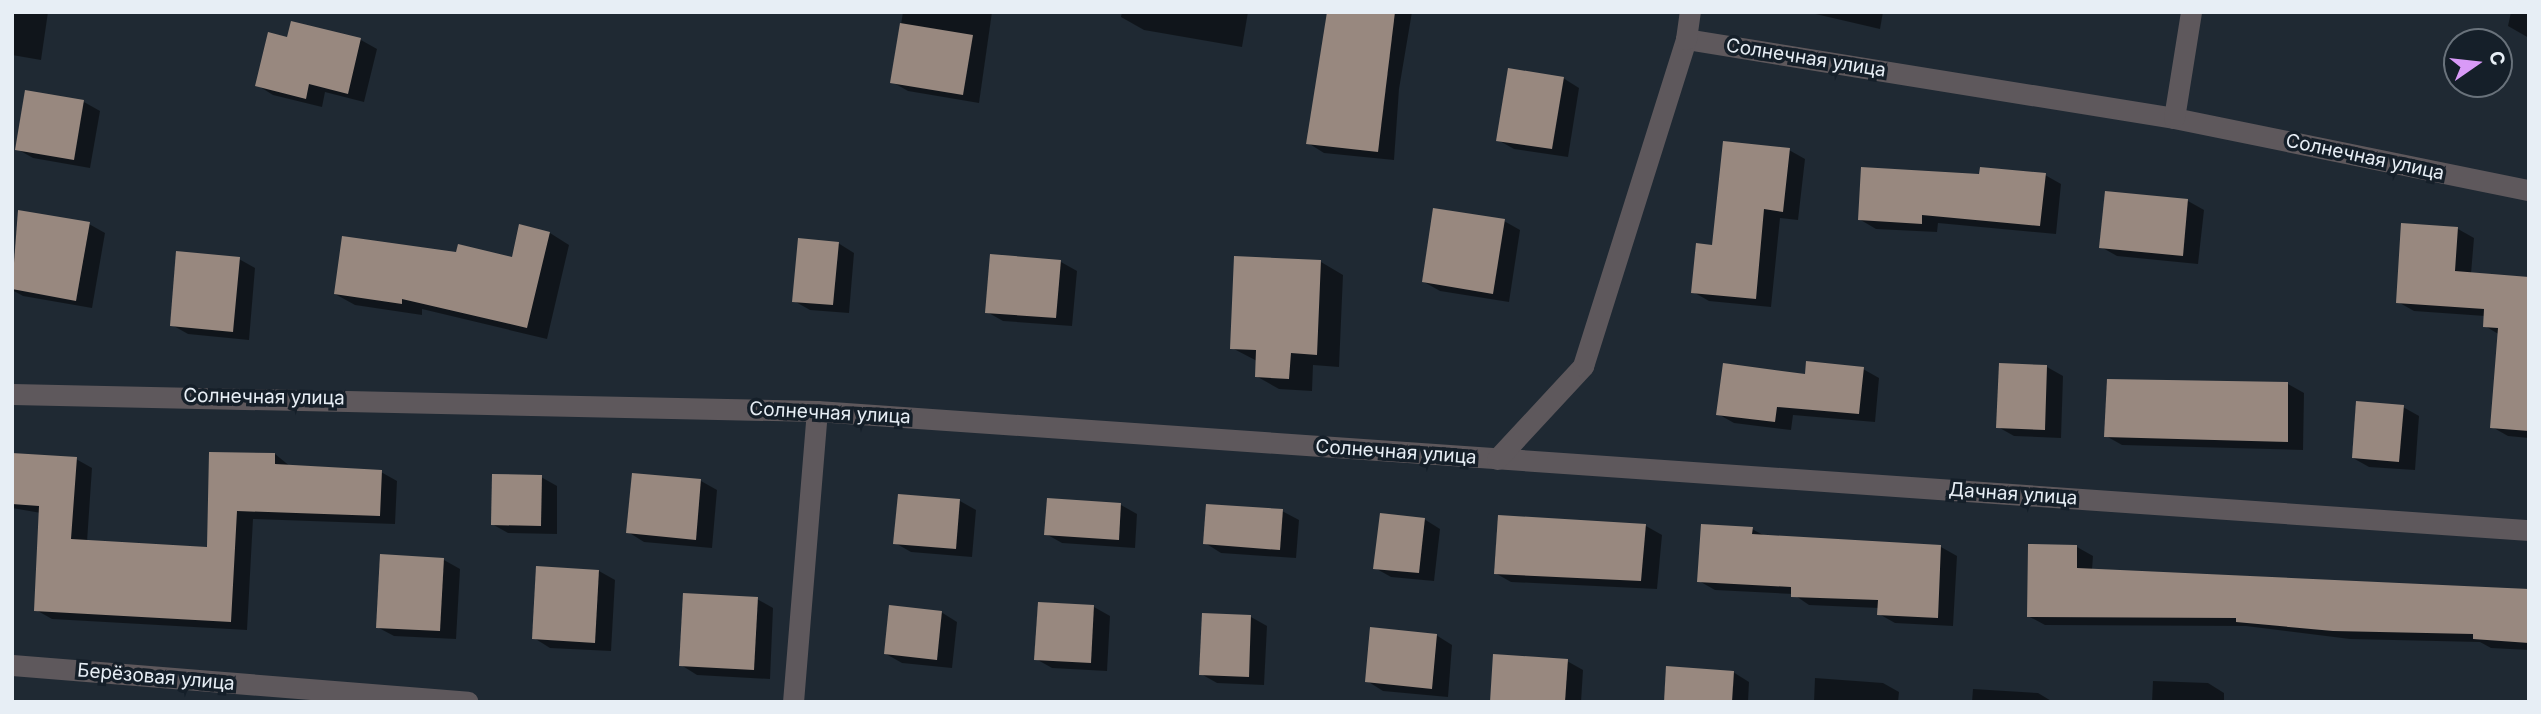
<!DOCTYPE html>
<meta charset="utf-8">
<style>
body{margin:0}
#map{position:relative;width:2541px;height:714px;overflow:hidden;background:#1f2933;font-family:Inter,sans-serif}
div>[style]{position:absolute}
.shadow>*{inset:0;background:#0007}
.building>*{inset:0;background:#98887f}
.minor>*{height:21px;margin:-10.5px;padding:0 10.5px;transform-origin:10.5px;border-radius:10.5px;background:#5e585c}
span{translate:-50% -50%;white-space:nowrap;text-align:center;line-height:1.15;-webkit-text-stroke:7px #151f29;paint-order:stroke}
.street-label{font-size:19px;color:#e7eef5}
.frame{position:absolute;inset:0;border:14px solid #e7eef5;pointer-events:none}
.north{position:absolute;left:2443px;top:28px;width:70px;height:70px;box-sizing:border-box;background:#151f29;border:2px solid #69727b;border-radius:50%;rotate:76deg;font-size:19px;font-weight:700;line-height:28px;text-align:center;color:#e7eef5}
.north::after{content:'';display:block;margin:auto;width:24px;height:32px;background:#d99af7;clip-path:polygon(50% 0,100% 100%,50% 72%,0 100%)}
</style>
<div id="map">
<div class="shadow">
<i style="clip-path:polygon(12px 12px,48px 12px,41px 60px,12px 55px)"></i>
<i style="clip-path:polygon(903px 12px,992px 12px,979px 103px,908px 91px,892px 82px)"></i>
<i style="clip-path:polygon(1122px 12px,1248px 12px,1242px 47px,1144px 30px,1121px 17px)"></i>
<i style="clip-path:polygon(1329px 12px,1412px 12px,1399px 89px,1394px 160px,1324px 153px,1308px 143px)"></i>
<i style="clip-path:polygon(1807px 12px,1883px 12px,1880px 29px)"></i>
<i style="clip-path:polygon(2511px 12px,2529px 12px,2529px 38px,2508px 26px)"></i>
<i style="clip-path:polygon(292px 23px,361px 40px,377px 49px,364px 102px,325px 92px,322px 107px,273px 95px,257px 85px,288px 39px)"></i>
<i style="clip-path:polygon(1563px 78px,1579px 88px,1568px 157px,1514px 149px,1498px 140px)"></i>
<i style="clip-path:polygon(84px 102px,100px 111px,90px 168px,33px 158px,17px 149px)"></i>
<i style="clip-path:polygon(1789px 150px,1805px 159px,1798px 220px,1780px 218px,1771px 307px,1709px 301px,1693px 292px,1713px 247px)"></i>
<i style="clip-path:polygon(2045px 175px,2061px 184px,2056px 234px,1938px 223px,1937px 232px,1876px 229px,1859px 219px,1980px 176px)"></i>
<i style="clip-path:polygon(2188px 201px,2204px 210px,2198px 264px,2117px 256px,2101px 247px)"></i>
<i style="clip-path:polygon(20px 212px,89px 224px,105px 233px,92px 308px,23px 296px,12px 290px)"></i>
<i style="clip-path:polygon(1504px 221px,1520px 230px,1509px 302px,1440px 291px,1424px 282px)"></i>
<i style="clip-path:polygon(2403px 225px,2458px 229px,2474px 238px,2471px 274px,2529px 279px,2529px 438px,2508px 436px,2492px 427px,2500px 335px,2485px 326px,2485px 316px,2414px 311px,2398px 302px)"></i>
<i style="clip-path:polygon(550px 233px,569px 245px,547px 339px,422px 309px,422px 315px,355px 305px,335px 294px,457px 254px,513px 259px)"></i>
<i style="clip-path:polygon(838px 243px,854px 253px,849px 313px,810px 310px,794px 301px)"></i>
<i style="clip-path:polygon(991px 256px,1061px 262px,1077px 271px,1072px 326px,1003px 321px,987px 312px)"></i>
<i style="clip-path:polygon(239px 259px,255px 268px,249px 340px,188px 334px,172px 325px)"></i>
<i style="clip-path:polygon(1321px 262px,1343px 275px,1339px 367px,1313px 365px,1312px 391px,1279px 389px,1256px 376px,1257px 361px,1232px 348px)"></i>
<i style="clip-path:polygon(2047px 367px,2063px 376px,2061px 438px,2014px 436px,1998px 427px)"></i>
<i style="clip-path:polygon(1863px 369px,1879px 378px,1875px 422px,1793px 415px,1791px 430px,1734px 423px,1718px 414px,1807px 376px)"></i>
<i style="clip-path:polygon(2288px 384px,2304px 393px,2303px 450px,2122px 445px,2106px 436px)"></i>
<i style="clip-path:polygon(2403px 407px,2419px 416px,2415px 470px,2369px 467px,2353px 458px)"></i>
<i style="clip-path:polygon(275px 454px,291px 467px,381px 472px,397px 481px,395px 524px,253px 519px,247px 630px,52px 619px,36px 610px,41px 513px,12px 508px,12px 455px,76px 459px,92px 468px,87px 542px,209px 549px)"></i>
<i style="clip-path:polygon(541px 477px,557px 486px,557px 534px,508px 533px,492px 524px)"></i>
<i style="clip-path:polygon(701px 481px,717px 490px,712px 548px,644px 542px,628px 532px)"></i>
<i style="clip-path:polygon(960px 501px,976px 510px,972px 557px,911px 552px,895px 543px)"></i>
<i style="clip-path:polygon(1121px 505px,1137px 514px,1135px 548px,1062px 543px,1046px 534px)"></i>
<i style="clip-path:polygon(1282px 511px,1299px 520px,1296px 558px,1221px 553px,1205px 543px)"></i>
<i style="clip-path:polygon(1499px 517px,1646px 526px,1662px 535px,1657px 589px,1511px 582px,1495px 573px)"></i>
<i style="clip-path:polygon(1424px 519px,1440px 529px,1434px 581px,1391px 577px,1375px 568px)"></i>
<i style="clip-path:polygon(1752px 529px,1765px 536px,1941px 547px,1957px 556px,1953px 626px,1895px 623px,1879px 614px,1879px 608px,1809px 605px,1793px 594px,1715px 590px,1699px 581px)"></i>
<i style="clip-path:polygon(2077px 547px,2093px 556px,2092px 570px,2529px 592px,2529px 650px,2491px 648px,2480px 642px,2350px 639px,2246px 626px,2045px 625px,2028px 616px)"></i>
<i style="clip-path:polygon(444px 560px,460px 569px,456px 639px,394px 636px,377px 627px)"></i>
<i style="clip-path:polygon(599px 571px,615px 580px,611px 651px,550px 648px,534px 638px)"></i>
<i style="clip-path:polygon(757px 599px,773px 608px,770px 679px,697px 675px,681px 665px)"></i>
<i style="clip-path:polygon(1094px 607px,1110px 616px,1107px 671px,1052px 668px,1036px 659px)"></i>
<i style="clip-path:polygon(941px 612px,957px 622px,952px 668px,902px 663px,886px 654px)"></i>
<i style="clip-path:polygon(1203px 615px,1251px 617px,1267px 626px,1264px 685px,1217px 683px,1201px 674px)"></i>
<i style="clip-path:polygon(1436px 635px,1452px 645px,1448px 697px,1383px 691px,1367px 681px)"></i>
<i style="clip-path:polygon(1567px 661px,1583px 670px,1581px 702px,1491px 702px)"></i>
<i style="clip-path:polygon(1733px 672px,1749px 682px,1748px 702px,1666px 702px)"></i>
<i style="clip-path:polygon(1815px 678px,1883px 683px,1899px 692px,1898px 702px,1814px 702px)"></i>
<i style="clip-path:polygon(2153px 681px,2208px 683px,2224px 693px,2224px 702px,2152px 702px)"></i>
<i style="clip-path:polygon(1973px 689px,2038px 693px,2053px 702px,1972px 702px)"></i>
</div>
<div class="building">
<i style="clip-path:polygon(1327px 12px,1395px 12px,1378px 152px,1306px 144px)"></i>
<i style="clip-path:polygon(291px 21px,361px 38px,348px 94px,309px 84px,306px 99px,255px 86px,268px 32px,287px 37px)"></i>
<i style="clip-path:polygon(900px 23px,973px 35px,963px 95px,890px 83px)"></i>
<i style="clip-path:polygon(1508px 68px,1564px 77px,1552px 149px,1496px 141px)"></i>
<i style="clip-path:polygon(25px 90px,84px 100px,74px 160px,15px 150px)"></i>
<i style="clip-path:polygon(1723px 141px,1790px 148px,1783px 212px,1764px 209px,1756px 299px,1691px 293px,1696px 243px,1712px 245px)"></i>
<i style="clip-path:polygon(1861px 167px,1979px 174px,1980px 167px,2046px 173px,2040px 226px,1922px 215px,1922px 224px,1858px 220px)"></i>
<i style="clip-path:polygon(2105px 191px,2188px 199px,2183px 256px,2099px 248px)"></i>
<i style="clip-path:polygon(1433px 208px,1505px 219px,1493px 294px,1422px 282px)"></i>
<i style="clip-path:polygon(18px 210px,90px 222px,76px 301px,12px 289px)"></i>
<i style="clip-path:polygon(2401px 223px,2458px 227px,2455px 271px,2529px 277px,2529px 431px,2490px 428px,2498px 328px,2483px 327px,2484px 309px,2396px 303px)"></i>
<i style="clip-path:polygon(519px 224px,550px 232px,527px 328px,402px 299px,402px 304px,334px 294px,342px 236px,456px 252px,458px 244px,512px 257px)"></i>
<i style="clip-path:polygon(798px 238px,839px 242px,833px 305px,792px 302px)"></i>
<i style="clip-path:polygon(176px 251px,240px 257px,233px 332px,170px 326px)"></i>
<i style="clip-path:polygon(990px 254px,1061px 260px,1056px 318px,985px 313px)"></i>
<i style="clip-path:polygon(1234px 256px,1321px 260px,1317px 355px,1291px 353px,1289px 379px,1255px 377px,1256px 350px,1230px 349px)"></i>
<i style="clip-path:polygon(1806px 361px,1864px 367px,1859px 414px,1777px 407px,1775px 422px,1716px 415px,1723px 363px,1805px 374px)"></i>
<i style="clip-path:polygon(1999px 363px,2047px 365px,2045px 430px,1996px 428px)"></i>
<i style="clip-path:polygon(2107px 379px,2288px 382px,2288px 442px,2104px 437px)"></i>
<i style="clip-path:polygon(2356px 401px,2404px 405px,2399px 462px,2352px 458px)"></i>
<i style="clip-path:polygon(209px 452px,275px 453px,275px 464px,382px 470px,380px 516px,237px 511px,231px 622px,34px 611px,39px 506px,12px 504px,12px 453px,77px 457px,71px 539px,207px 547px)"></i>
<i style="clip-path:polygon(632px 473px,701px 479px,696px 540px,626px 533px)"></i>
<i style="clip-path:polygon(492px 474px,542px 475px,541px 526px,491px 525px)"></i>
<i style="clip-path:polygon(898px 494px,960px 499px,956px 549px,893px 544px)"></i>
<i style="clip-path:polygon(1047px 498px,1121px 503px,1119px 540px,1044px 535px)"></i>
<i style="clip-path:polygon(1206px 504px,1283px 509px,1280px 550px,1203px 544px)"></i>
<i style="clip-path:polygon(1380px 513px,1425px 518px,1419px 573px,1373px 569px)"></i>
<i style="clip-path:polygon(1498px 515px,1646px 524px,1641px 581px,1494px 574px)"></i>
<i style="clip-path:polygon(1701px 524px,1753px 527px,1752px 534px,1941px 545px,1938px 618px,1877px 615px,1878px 600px,1791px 597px,1791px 587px,1697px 582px)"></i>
<i style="clip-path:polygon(2028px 544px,2077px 545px,2077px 568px,2529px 589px,2529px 643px,2473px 639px,2473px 634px,2333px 631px,2236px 622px,2236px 618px,2027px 617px)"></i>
<i style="clip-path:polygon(380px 554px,444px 558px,440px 631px,376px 628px)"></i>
<i style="clip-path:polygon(536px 566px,599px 570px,595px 643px,532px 639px)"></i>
<i style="clip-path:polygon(683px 593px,758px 597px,754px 670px,679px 666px)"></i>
<i style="clip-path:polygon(1038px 602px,1094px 605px,1091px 663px,1034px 660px)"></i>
<i style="clip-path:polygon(889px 605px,942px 611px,937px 660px,884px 654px)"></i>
<i style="clip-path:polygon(1202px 613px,1251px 615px,1249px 677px,1199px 675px)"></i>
<i style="clip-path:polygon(1370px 627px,1437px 634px,1432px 689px,1365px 682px)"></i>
<i style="clip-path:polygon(1493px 654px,1568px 659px,1565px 702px,1490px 702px)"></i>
<i style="clip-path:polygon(1666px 666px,1734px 671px,1732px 702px,1664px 702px)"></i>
</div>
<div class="minor">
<i style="left:1686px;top:39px;width:494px;rotate:9.2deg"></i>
<i style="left:2174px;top:118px;width:362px;rotate:11.5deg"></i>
<i style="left:2174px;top:118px;width:107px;rotate:-80.9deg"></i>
<i style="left:12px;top:394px;width:805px;rotate:1.21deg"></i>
<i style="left:817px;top:411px;width:1716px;rotate:3.98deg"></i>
<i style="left:1497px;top:459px;width:127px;rotate:-47.2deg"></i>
<i style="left:1583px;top:366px;width:343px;rotate:-72.5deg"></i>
<i style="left:1686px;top:39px;width:27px;rotate:-82deg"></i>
<i style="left:12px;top:665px;width:457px;rotate:4.6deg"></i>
<i style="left:793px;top:702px;width:292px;rotate:-85.3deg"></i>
</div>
<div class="street-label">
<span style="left:1806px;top:58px;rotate:9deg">Солнечная улица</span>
<span style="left:2365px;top:157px;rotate:12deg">Солнечная улица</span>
<span style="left:264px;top:397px;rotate:1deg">Солнечная улица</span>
<span style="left:830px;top:413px;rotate:3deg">Солнечная улица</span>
<span style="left:1396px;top:452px;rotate:4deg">Солнечная улица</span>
<span style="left:2013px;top:494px;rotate:4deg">Дачная улица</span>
<span style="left:156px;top:677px;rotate:5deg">Берёзовая улица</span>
</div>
<div class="frame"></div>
<div class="north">С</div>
</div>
